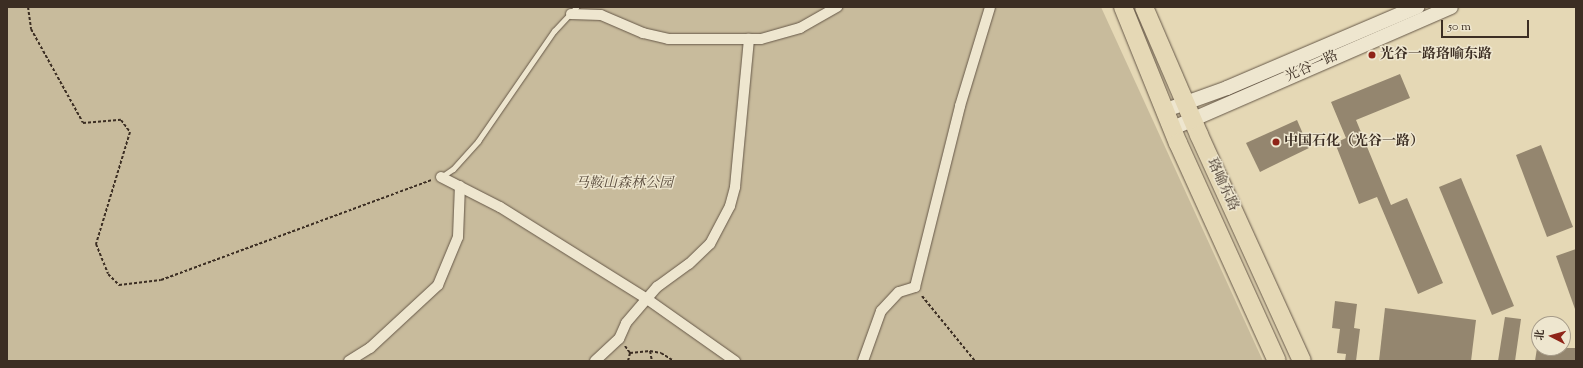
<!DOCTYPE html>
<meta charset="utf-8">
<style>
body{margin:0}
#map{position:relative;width:1583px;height:368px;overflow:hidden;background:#e5d8b5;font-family:"Sorts Mill Goudy","Noto Serif SC",serif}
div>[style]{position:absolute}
.green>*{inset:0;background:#c8bb9c}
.building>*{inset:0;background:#94866f}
.path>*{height:2px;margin-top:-1px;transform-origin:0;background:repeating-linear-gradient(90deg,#3c2e23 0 3px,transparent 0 5px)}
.roads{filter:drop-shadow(0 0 1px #665848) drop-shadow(0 0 1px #665848)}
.lane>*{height:5px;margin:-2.5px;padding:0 2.5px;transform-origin:2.5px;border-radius:2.5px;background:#eee6cf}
.street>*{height:10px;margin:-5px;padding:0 5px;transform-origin:5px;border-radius:5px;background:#eee6cf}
.secondary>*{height:14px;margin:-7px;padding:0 7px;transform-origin:7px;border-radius:7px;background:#eee6cf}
.highway>*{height:18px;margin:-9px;padding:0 9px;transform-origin:9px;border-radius:9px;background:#e5d8b5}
.dots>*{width:11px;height:11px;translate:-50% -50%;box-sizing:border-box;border:2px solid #eee6cf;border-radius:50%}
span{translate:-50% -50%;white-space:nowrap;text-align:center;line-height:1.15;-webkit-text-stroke:3px #eee6cf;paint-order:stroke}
.poi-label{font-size:14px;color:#3c2e23;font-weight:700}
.left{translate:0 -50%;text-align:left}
.street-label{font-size:14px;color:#3c2e23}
.park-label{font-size:14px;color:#584a3b;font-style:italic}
.frame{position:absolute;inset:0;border:8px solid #3c2e23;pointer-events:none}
.north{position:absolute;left:1531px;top:316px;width:40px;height:40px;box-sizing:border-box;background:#eee6cf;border:1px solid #a79c8a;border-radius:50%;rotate:276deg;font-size:11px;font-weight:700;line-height:16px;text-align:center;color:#3c2e23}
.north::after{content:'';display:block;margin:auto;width:14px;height:18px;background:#8f2418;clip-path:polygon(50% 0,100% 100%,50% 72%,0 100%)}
.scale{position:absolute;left:1441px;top:20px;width:88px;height:18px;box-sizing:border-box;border:2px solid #3c2e23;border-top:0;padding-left:5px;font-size:12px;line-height:14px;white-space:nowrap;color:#3c2e23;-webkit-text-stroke:3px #eee6cf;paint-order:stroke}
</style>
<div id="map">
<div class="green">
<i style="clip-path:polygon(7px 7px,1101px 7px,1263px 361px,7px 361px)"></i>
</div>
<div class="building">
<i style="clip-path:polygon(1400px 74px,1410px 98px,1356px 120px,1391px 205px,1407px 198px,1443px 283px,1418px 294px,1377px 197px,1359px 204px,1335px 143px,1346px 138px,1331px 102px)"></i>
<i style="clip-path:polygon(1297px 120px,1309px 148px,1260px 172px,1246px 143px)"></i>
<i style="clip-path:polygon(1541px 145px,1573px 227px,1547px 237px,1516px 155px)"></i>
<i style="clip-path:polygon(1461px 178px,1514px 306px,1492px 315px,1439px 187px)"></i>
<i style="clip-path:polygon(1576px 249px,1576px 308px,1575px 309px,1556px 256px)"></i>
<i style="clip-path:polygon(1335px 301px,1357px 304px,1354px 328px,1360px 329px,1356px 361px,1345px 361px,1346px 354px,1337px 353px,1340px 329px,1332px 328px)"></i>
<i style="clip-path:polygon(1385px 308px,1476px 320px,1471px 361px,1379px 361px)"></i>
<i style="clip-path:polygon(1505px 317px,1521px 319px,1515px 361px,1498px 361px)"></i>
<i style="clip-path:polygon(1537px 348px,1576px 348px,1576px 361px,1535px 361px)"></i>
</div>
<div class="path">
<i style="left:28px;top:7px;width:22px;rotate:82deg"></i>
<i style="left:31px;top:29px;width:107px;rotate:61deg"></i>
<i style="left:83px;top:123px;width:38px;rotate:-5deg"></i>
<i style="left:121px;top:120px;width:15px;rotate:53deg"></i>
<i style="left:130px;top:132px;width:117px;rotate:106.9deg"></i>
<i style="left:96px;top:244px;width:32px;rotate:68deg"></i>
<i style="left:108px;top:274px;width:16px;rotate:45deg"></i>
<i style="left:119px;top:285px;width:42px;rotate:-6.8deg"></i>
<i style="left:161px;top:280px;width:288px;rotate:-20.3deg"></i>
<i style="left:922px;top:296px;width:84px;rotate:50.8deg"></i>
<i style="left:625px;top:346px;width:9px;rotate:54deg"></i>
<i style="left:630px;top:353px;width:8px;rotate:104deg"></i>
<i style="left:650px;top:351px;width:10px;rotate:79deg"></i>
<i style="left:630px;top:353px;width:20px;rotate:-6deg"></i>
<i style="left:650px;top:351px;width:11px;rotate:10deg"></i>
<i style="left:661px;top:353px;width:15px;rotate:32deg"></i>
</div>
<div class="roads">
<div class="lane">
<i style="left:441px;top:177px;width:14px;rotate:-34deg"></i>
<i style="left:453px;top:169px;width:38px;rotate:-48deg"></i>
<i style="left:478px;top:141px;width:134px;rotate:-55.4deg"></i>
<i style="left:554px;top:31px;width:33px;rotate:-47deg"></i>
</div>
<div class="street">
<i style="left:571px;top:14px;width:30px;rotate:2deg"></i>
<i style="left:601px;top:15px;width:46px;rotate:23.2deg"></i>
<i style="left:643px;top:33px;width:26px;rotate:13deg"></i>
<i style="left:668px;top:39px;width:93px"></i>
<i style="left:761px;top:39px;width:41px;rotate:-15.8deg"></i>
<i style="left:800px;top:28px;width:43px;rotate:-29.6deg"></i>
<i style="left:441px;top:177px;width:66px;rotate:27deg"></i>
<i style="left:500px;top:207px;width:173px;rotate:32deg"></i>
<i style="left:647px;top:299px;width:108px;rotate:35.2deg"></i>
<i style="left:349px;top:361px;width:25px;rotate:-32deg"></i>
<i style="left:370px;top:348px;width:93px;rotate:-42.8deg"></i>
<i style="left:438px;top:285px;width:52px;rotate:-67.4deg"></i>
<i style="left:458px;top:237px;width:51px;rotate:-87.8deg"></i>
<i style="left:595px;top:361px;width:33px;rotate:-43deg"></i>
<i style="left:619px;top:339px;width:17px;rotate:-66deg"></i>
<i style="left:626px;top:323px;width:48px;rotate:-49.3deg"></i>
<i style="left:657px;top:287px;width:39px;rotate:-36deg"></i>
<i style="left:689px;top:264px;width:29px;rotate:-44deg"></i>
<i style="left:710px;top:244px;width:43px;rotate:-62.2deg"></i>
<i style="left:730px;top:206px;width:20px;rotate:-75deg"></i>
<i style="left:735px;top:187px;width:149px;rotate:-84.6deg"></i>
<i style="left:863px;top:361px;width:53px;rotate:-70.2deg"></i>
<i style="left:881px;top:311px;width:26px;rotate:-47deg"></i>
<i style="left:899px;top:292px;width:17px;rotate:-17deg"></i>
<i style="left:915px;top:287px;width:187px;rotate:-76deg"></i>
<i style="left:960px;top:106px;width:103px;rotate:-73.1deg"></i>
</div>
<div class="secondary">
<i style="left:1166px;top:110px;width:65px;rotate:-19.8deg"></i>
<i style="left:1227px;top:88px;width:207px;rotate:-23.1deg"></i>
<i style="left:1173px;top:128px;width:303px;rotate:-23.5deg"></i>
</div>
<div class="highway">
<i style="left:1123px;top:7px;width:147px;rotate:68deg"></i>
<i style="left:1178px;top:143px;width:239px;rotate:65.6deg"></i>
<i style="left:1144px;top:7px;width:139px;rotate:66.7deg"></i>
<i style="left:1199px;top:135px;width:248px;rotate:65.5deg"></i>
</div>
</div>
<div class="dots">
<i style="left:1372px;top:55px;background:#8f2418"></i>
<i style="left:1276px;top:142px;background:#8f2418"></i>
</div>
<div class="poi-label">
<span class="left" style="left:1380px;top:55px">光谷一路珞喻东路</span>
<span class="left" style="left:1284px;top:142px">中国石化（光谷一路）</span>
</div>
<div class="street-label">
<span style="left:1312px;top:67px;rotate:-24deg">光谷一路</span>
<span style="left:1222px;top:185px;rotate:65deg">珞喻东路</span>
</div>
<div class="park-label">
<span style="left:624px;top:184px">马鞍山森林公园</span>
</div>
<div class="frame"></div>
<div class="north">北</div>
<div class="scale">50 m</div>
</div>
